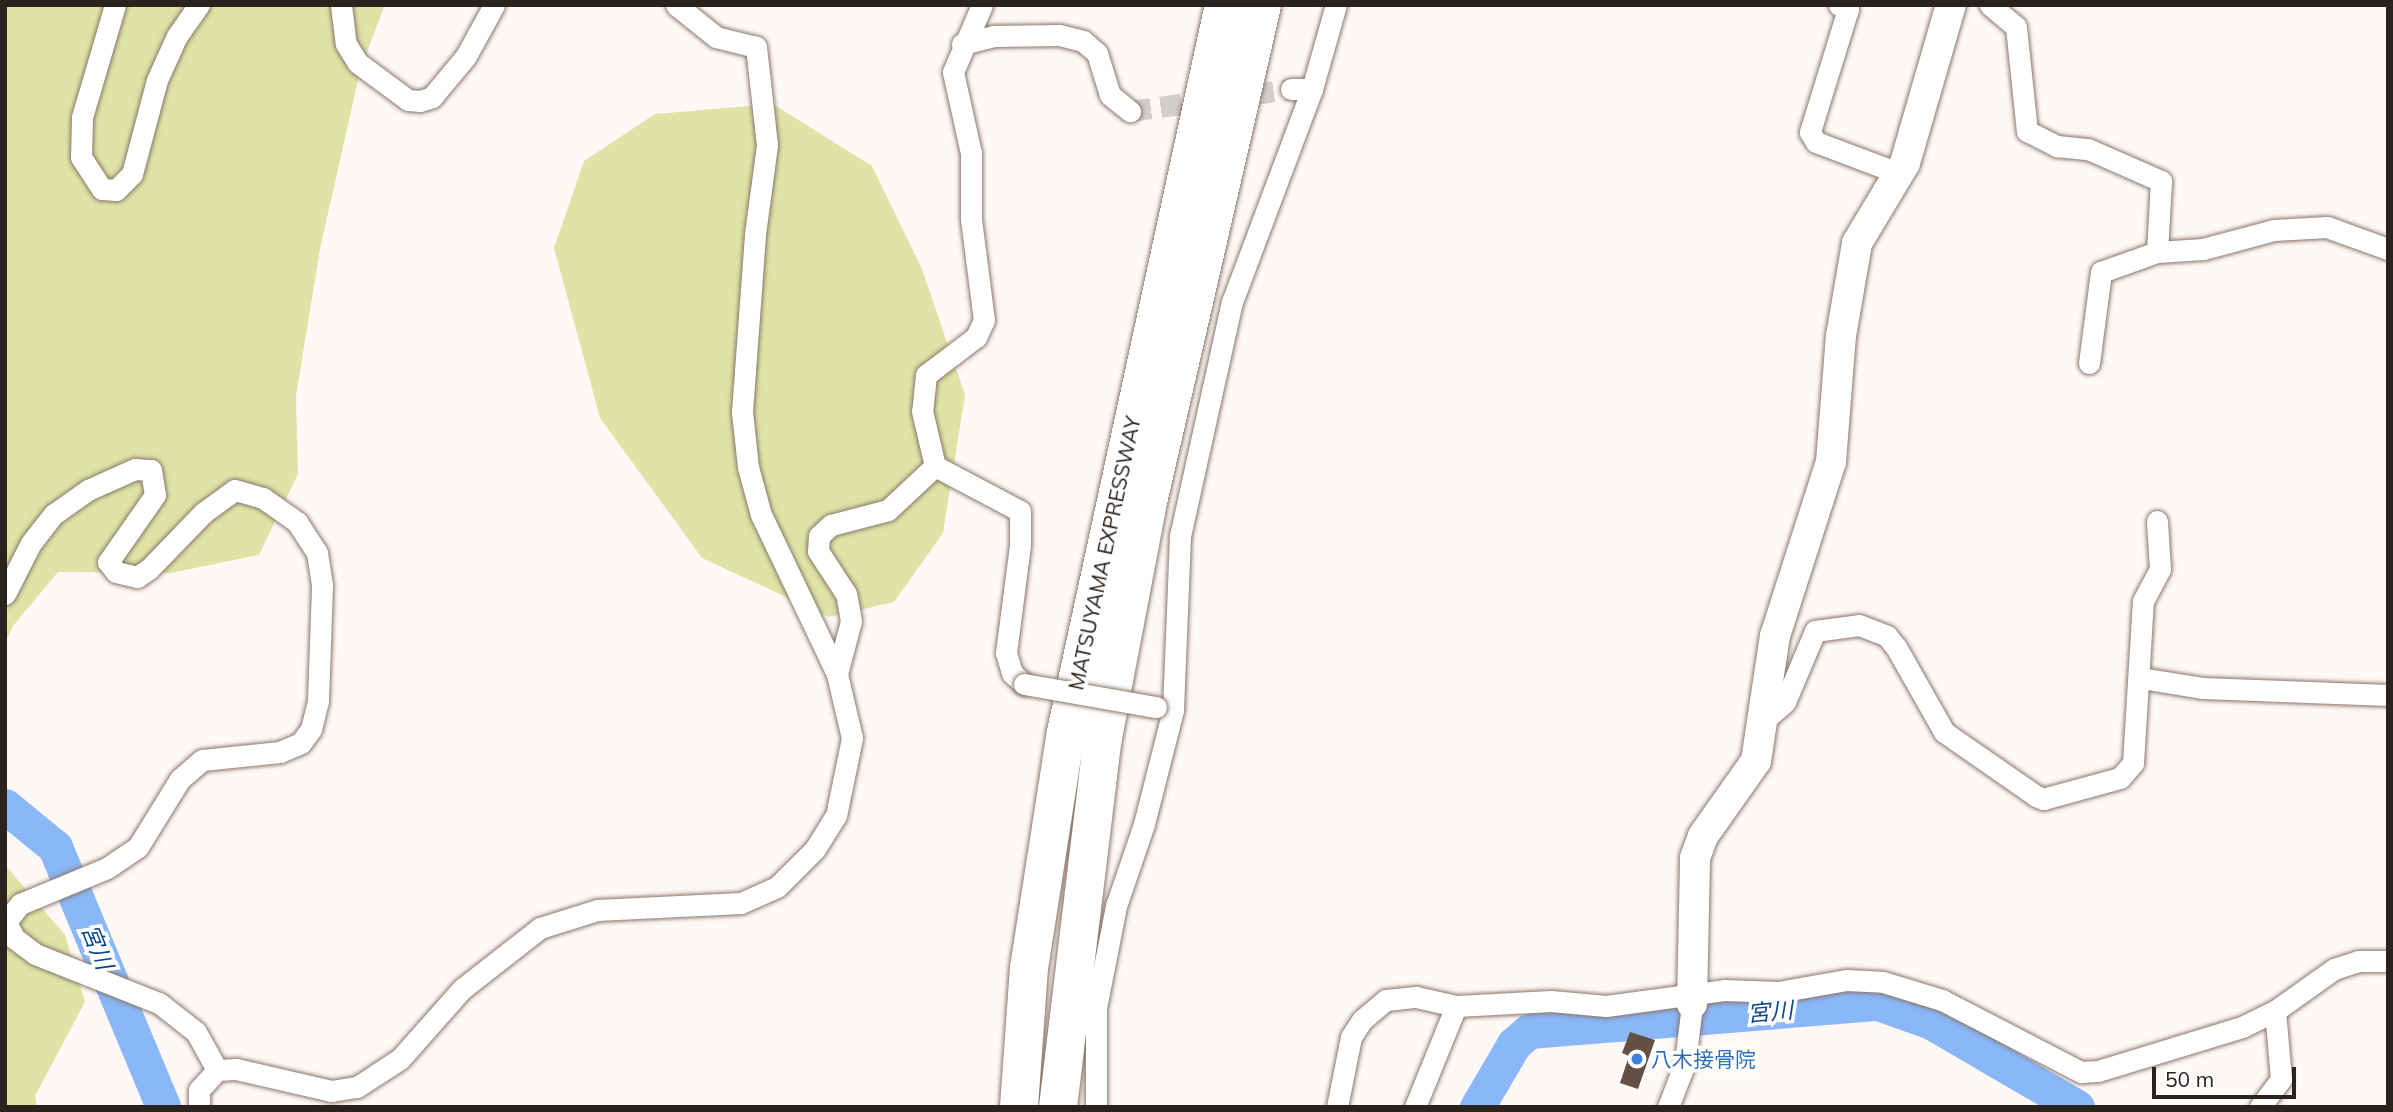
<!DOCTYPE html>
<meta charset="utf-8">
<style>
body{margin:0}
#map{position:relative;width:2393px;height:1112px;overflow:hidden;background:#fef9f6;font-family:Mulish,"Noto Sans JP",sans-serif}
div>[style]{position:absolute}
.green>*{inset:0;background:#dee4a6}
.river>*{height:35px;margin:-17.5px;padding:0 17.5px;transform-origin:17.5px;border-radius:17.5px;background:#89b7f7}
.building>*{inset:0;background:#634f44}
.street-tunnel>*{height:21px;margin-top:-10.5px;transform-origin:0;background:repeating-linear-gradient(90deg,#d4cecb 0 21px,transparent 0 31px)}
.roads{filter:drop-shadow(0 0 2px #8b766a) drop-shadow(0 0 2px #8b766a)}
.street>*{height:21px;margin:-10.5px;padding:0 10.5px;transform-origin:10.5px;border-radius:10.5px;background:#fff}
.secondary>*{height:30px;margin:-15px;padding:0 15px;transform-origin:15px;border-radius:15px;background:#fff}
.highway>*{height:38px;margin:-19px;padding:0 19px;transform-origin:19px;border-radius:19px;background:#fff}
.bridges{filter:drop-shadow(0 0 2px #8b766a) drop-shadow(0 0 2px #8b766a)}
.street-bridge>*{height:21px;margin:-10.5px;padding:0 10.5px;transform-origin:10.5px;border-radius:10.5px;background:#fff}
.dots>*{width:19px;height:19px;translate:-50% -50%;box-sizing:border-box;border:4px solid #fff;border-radius:50%}
span{translate:-50% -50%;white-space:nowrap;text-align:center;line-height:1.15;-webkit-text-stroke:7px #fff;paint-order:stroke}
.street-label{font-size:21px;color:#2a221d}
.shop-label{font-size:21px;color:#366cbe}
.left{translate:0 -50%;text-align:left}
.water-label{font-size:23px;color:#094690;font-style:italic}
.frame{position:absolute;inset:0;border:7px solid #2a221d;pointer-events:none}
.scale{position:absolute;left:2152px;top:1067px;width:144px;height:32px;box-sizing:border-box;border:4px solid #2a221d;border-top:0;padding-left:9px;font-size:21px;line-height:24px;white-space:nowrap;color:#2a221d;-webkit-text-stroke:5px #fff;paint-order:stroke}
</style>
<div id="map">
<div class="green">
<i style="clip-path:polygon(5px 5px,385px 5px,361px 67px,320px 249px,296px 396px,298px 474px,259px 555px,171px 573px,58px 572px,13px 626px,5px 643px)"></i>
<i style="clip-path:polygon(773px 104px,872px 166px,922px 269px,965px 395px,943px 533px,894px 602px,829px 617px,702px 558px,600px 418px,554px 248px,584px 161px,655px 114px)"></i>
<i style="clip-path:polygon(5px 865px,65px 935px,85px 1002px,35px 1096px,37px 1107px,5px 1107px)"></i>
</div>
<div class="river">
<i style="left:5px;top:806px;width:65px;rotate:39.4deg"></i>
<i style="left:55px;top:847px;width:282px;rotate:67.4deg"></i>
<i style="left:1477px;top:1107px;width:73px;rotate:-59.6deg"></i>
<i style="left:1514px;top:1044px;width:20px;rotate:-41deg"></i>
<i style="left:1529px;top:1031px;width:350px;rotate:-4.6deg"></i>
<i style="left:1878px;top:1003px;width:56px;rotate:19.7deg"></i>
<i style="left:1931px;top:1022px;width:169px;rotate:30.2deg"></i>
</div>
<div class="building">
<i style="clip-path:polygon(1630px 1032px,1655px 1040px,1638px 1089px,1620px 1083px,1629px 1056px,1622px 1053px)"></i>
</div>
<div class="street-tunnel">
<i style="left:1130px;top:111px;width:162px;rotate:-7.8deg"></i>
</div>
<div class="roads">
<div class="street">
<i style="left:115px;top:5px;width:117px;rotate:106.4deg"></i>
<i style="left:82px;top:117px;width:40px;rotate:91.4deg"></i>
<i style="left:81px;top:157px;width:38px;rotate:57deg"></i>
<i style="left:102px;top:189px;width:14px;rotate:4deg"></i>
<i style="left:116px;top:190px;width:23px;rotate:-45deg"></i>
<i style="left:132px;top:174px;width:97px;rotate:-75.1deg"></i>
<i style="left:157px;top:80px;width:48px;rotate:-65.6deg"></i>
<i style="left:177px;top:36px;width:38px;rotate:-55deg"></i>
<i style="left:341px;top:5px;width:39px;rotate:83deg"></i>
<i style="left:346px;top:44px;width:22px;rotate:58deg"></i>
<i style="left:358px;top:63px;width:62px;rotate:36.5deg"></i>
<i style="left:408px;top:100px;width:12px;rotate:5deg"></i>
<i style="left:420px;top:101px;width:13px;rotate:-18deg"></i>
<i style="left:432px;top:97px;width:53px;rotate:-50.3deg"></i>
<i style="left:466px;top:56px;width:58px;rotate:-61.2deg"></i>
<i style="left:982px;top:5px;width:73px;rotate:113.4deg"></i>
<i style="left:953px;top:72px;width:83px;rotate:77.5deg"></i>
<i style="left:971px;top:153px;width:66px;rotate:90deg"></i>
<i style="left:971px;top:219px;width:102px;rotate:82.7deg"></i>
<i style="left:984px;top:320px;width:19px;rotate:115deg"></i>
<i style="left:976px;top:337px;width:63px;rotate:142.8deg"></i>
<i style="left:926px;top:375px;width:36px;rotate:96deg"></i>
<i style="left:922px;top:411px;width:57px;rotate:76.7deg"></i>
<i style="left:935px;top:466px;width:96px;rotate:27.9deg"></i>
<i style="left:1020px;top:511px;width:34px;rotate:90deg"></i>
<i style="left:1020px;top:545px;width:109px;rotate:97.4deg"></i>
<i style="left:1006px;top:653px;width:21px;rotate:73deg"></i>
<i style="left:1012px;top:673px;width:16px;rotate:43deg"></i>
<i style="left:1839px;top:5px;width:10px;rotate:24deg"></i>
<i style="left:1848px;top:9px;width:129px;rotate:107.2deg"></i>
<i style="left:1810px;top:132px;width:12px;rotate:59deg"></i>
<i style="left:1816px;top:142px;width:88px;rotate:20.7deg"></i>
<i style="left:1990px;top:5px;width:34px;rotate:40deg"></i>
<i style="left:2016px;top:27px;width:105px;rotate:84deg"></i>
<i style="left:2027px;top:131px;width:34px;rotate:27deg"></i>
<i style="left:2057px;top:146px;width:31px;rotate:6deg"></i>
<i style="left:2088px;top:149px;width:80px;rotate:23.7deg"></i>
<i style="left:2161px;top:181px;width:71px;rotate:93.2deg"></i>
<i style="left:962px;top:44px;width:33px;rotate:-14deg"></i>
<i style="left:994px;top:36px;width:65px;rotate:-0.9deg"></i>
<i style="left:1059px;top:35px;width:25px;rotate:14deg"></i>
<i style="left:1083px;top:41px;width:18px;rotate:41deg"></i>
<i style="left:1097px;top:53px;width:44px;rotate:72.8deg"></i>
<i style="left:1110px;top:95px;width:26px;rotate:39deg"></i>
<i style="left:1291px;top:89px;width:21px"></i>
<i style="left:2089px;top:363px;width:92px;rotate:-82.5deg"></i>
<i style="left:2101px;top:272px;width:59px;rotate:-19.7deg"></i>
<i style="left:2157px;top:252px;width:46px;rotate:-3.7deg"></i>
<i style="left:2203px;top:249px;width:73px;rotate:-15deg"></i>
<i style="left:2274px;top:230px;width:53px;rotate:-3.2deg"></i>
<i style="left:2327px;top:227px;width:65px;rotate:19.8deg"></i>
<i style="left:5px;top:594px;width:57px;rotate:-63deg"></i>
<i style="left:31px;top:543px;width:37px;rotate:-52deg"></i>
<i style="left:54px;top:514px;width:42px;rotate:-35.2deg"></i>
<i style="left:88px;top:490px;width:51px;rotate:-24.1deg"></i>
<i style="left:135px;top:469px;width:16px;rotate:4deg"></i>
<i style="left:151px;top:470px;width:25px;rotate:81deg"></i>
<i style="left:155px;top:495px;width:82px;rotate:125deg"></i>
<i style="left:108px;top:562px;width:13px;rotate:51deg"></i>
<i style="left:116px;top:572px;width:22px;rotate:13deg"></i>
<i style="left:137px;top:577px;width:14px;rotate:-34deg"></i>
<i style="left:149px;top:569px;width:78px;rotate:-46deg"></i>
<i style="left:203px;top:513px;width:39px;rotate:-36deg"></i>
<i style="left:235px;top:490px;width:29px;rotate:16deg"></i>
<i style="left:263px;top:498px;width:42px;rotate:35.2deg"></i>
<i style="left:297px;top:522px;width:37px;rotate:57deg"></i>
<i style="left:317px;top:553px;width:33px;rotate:81deg"></i>
<i style="left:322px;top:586px;width:115px;rotate:92deg"></i>
<i style="left:318px;top:701px;width:29px;rotate:104deg"></i>
<i style="left:311px;top:729px;width:17px;rotate:126deg"></i>
<i style="left:301px;top:743px;width:23px;rotate:157deg"></i>
<i style="left:280px;top:752px;width:78px;rotate:174.1deg"></i>
<i style="left:202px;top:760px;width:29px;rotate:139deg"></i>
<i style="left:180px;top:779px;width:80px;rotate:121.7deg"></i>
<i style="left:138px;top:847px;width:37px;rotate:146deg"></i>
<i style="left:107px;top:868px;width:94px;rotate:157.5deg"></i>
<i style="left:20px;top:904px;width:23px;rotate:128deg"></i>
<i style="left:6px;top:922px;width:18px;rotate:63deg"></i>
<i style="left:14px;top:938px;width:26px;rotate:37deg"></i>
<i style="left:35px;top:954px;width:133px;rotate:21.6deg"></i>
<i style="left:159px;top:1003px;width:47px;rotate:38.1deg"></i>
<i style="left:196px;top:1032px;width:43px;rotate:61.1deg"></i>
<i style="left:837px;top:674px;width:55px;rotate:-75.2deg"></i>
<i style="left:851px;top:621px;width:27px;rotate:-100deg"></i>
<i style="left:846px;top:594px;width:51px;rotate:-123.1deg"></i>
<i style="left:818px;top:551px;width:15px;rotate:-86deg"></i>
<i style="left:819px;top:536px;width:16px;rotate:-43deg"></i>
<i style="left:831px;top:525px;width:59px;rotate:-14.7deg"></i>
<i style="left:888px;top:510px;width:64px;rotate:-43.1deg"></i>
<i style="left:2141px;top:678px;width:63px;rotate:9.2deg"></i>
<i style="left:2203px;top:688px;width:185px;rotate:2.2deg"></i>
<i style="left:1762px;top:722px;width:30px;rotate:-41deg"></i>
<i style="left:1785px;top:702px;width:77px;rotate:-67.1deg"></i>
<i style="left:1815px;top:631px;width:44px;rotate:-7.8deg"></i>
<i style="left:1859px;top:625px;width:30px;rotate:21deg"></i>
<i style="left:1887px;top:636px;width:14px;rotate:51deg"></i>
<i style="left:1896px;top:647px;width:98px;rotate:60.5deg"></i>
<i style="left:1944px;top:732px;width:112px;rotate:34.8deg"></i>
<i style="left:2036px;top:796px;width:8px;rotate:23deg"></i>
<i style="left:2043px;top:799px;width:80px;rotate:-15.3deg"></i>
<i style="left:2120px;top:778px;width:20px;rotate:-49deg"></i>
<i style="left:2133px;top:763px;width:162px;rotate:-86.5deg"></i>
<i style="left:2143px;top:601px;width:36px;rotate:-62deg"></i>
<i style="left:2160px;top:569px;width:48px;rotate:-93.6deg"></i>
<i style="left:199px;top:1107px;width:17px;rotate:-90deg"></i>
<i style="left:199px;top:1090px;width:27px;rotate:-48deg"></i>
<i style="left:217px;top:1070px;width:19px;rotate:-3deg"></i>
<i style="left:236px;top:1069px;width:98px;rotate:13deg"></i>
<i style="left:331px;top:1091px;width:26px;rotate:-9deg"></i>
<i style="left:357px;top:1087px;width:51px;rotate:-33.1deg"></i>
<i style="left:400px;top:1059px;width:94px;rotate:-48.5deg"></i>
<i style="left:462px;top:989px;width:99px;rotate:-38deg"></i>
<i style="left:540px;top:928px;width:60px;rotate:-17.5deg"></i>
<i style="left:597px;top:910px;width:144px;rotate:-2.8deg"></i>
<i style="left:741px;top:903px;width:39px;rotate:-24deg"></i>
<i style="left:777px;top:887px;width:54px;rotate:-45deg"></i>
<i style="left:815px;top:849px;width:39px;rotate:-58deg"></i>
<i style="left:836px;top:816px;width:80px;rotate:-78.4deg"></i>
<i style="left:852px;top:738px;width:66px;rotate:-103.2deg"></i>
<i style="left:837px;top:674px;width:176px;rotate:-115.5deg"></i>
<i style="left:761px;top:515px;width:50px;rotate:-105.2deg"></i>
<i style="left:748px;top:467px;width:55px;rotate:-96.2deg"></i>
<i style="left:742px;top:412px;width:178px;rotate:-85.8deg"></i>
<i style="left:755px;top:234px;width:90px;rotate:-82.3deg"></i>
<i style="left:767px;top:145px;width:99px;rotate:-96.4deg"></i>
<i style="left:756px;top:47px;width:41px;rotate:-166deg"></i>
<i style="left:716px;top:37px;width:51px;rotate:-141.3deg"></i>
<i style="left:1096px;top:1107px;width:99px;rotate:-90deg"></i>
<i style="left:1096px;top:1008px;width:104px;rotate:-78.9deg"></i>
<i style="left:1116px;top:906px;width:87px;rotate:-71.1deg"></i>
<i style="left:1144px;top:824px;width:118px;rotate:-75.7deg"></i>
<i style="left:1173px;top:710px;width:174px;rotate:-87.7deg"></i>
<i style="left:1180px;top:536px;width:240px;rotate:-77.5deg"></i>
<i style="left:1232px;top:302px;width:228px;rotate:-69.4deg"></i>
<i style="left:1312px;top:89px;width:87px;rotate:-74.1deg"></i>
<i style="left:1337px;top:1107px;width:71px;rotate:-78.7deg"></i>
<i style="left:1351px;top:1037px;width:20px;rotate:-57deg"></i>
<i style="left:1362px;top:1020px;width:31px;rotate:-40deg"></i>
<i style="left:1386px;top:1000px;width:30px;rotate:-6deg"></i>
<i style="left:1416px;top:997px;width:41px;rotate:12.7deg"></i>
<i style="left:1456px;top:1006px;width:95px;rotate:-3deg"></i>
<i style="left:1551px;top:1001px;width:55px;rotate:5.2deg"></i>
<i style="left:1606px;top:1006px;width:119px;rotate:-7.7deg"></i>
<i style="left:1724px;top:990px;width:54px;rotate:2.1deg"></i>
<i style="left:1778px;top:992px;width:70px;rotate:-9.9deg"></i>
<i style="left:1847px;top:980px;width:36px;rotate:3deg"></i>
<i style="left:1883px;top:982px;width:62px;rotate:17deg"></i>
<i style="left:1942px;top:1000px;width:157px;rotate:27.4deg"></i>
<i style="left:2081px;top:1072px;width:17px;rotate:-3deg"></i>
<i style="left:2098px;top:1071px;width:151px;rotate:-17deg"></i>
<i style="left:2242px;top:1027px;width:37px;rotate:-26deg"></i>
<i style="left:2275px;top:1011px;width:72px;rotate:-35.4deg"></i>
<i style="left:2334px;top:969px;width:25px;rotate:-18deg"></i>
<i style="left:2358px;top:961px;width:30px"></i>
<i style="left:1415px;top:1107px;width:109px;rotate:-67.9deg"></i>
<i style="left:1668px;top:1107px;width:47px;rotate:-68.9deg"></i>
<i style="left:1685px;top:1063px;width:59px;rotate:-83.2deg"></i>
<i style="left:2260px;top:1107px;width:35px;rotate:-53deg"></i>
<i style="left:2281px;top:1079px;width:68px;rotate:-95deg"></i>
</div>
<div class="secondary">
<i style="left:1692px;top:1004px;width:146px;rotate:-88.8deg"></i>
<i style="left:1695px;top:858px;width:23px;rotate:-70deg"></i>
<i style="left:1703px;top:836px;width:92px;rotate:-54.8deg"></i>
<i style="left:1756px;top:761px;width:126px;rotate:-81.4deg"></i>
<i style="left:1775px;top:636px;width:183px;rotate:-72.2deg"></i>
<i style="left:1831px;top:462px;width:126px;rotate:-85.5deg"></i>
<i style="left:1841px;top:336px;width:94px;rotate:-80.2deg"></i>
<i style="left:1857px;top:243px;width:93px;rotate:-59deg"></i>
<i style="left:1905px;top:163px;width:165px;rotate:-73.8deg"></i>
</div>
<div class="highway">
<i style="left:1019px;top:1107px;width:139px;rotate:-85.9deg"></i>
<i style="left:1029px;top:968px;width:239px;rotate:-81.1deg"></i>
<i style="left:1066px;top:732px;width:744px;rotate:-77.74deg"></i>
<i style="left:1058px;top:1107px;width:367px;rotate:-83.1deg"></i>
<i style="left:1102px;top:743px;width:241px;rotate:-79.2deg"></i>
<i style="left:1147px;top:506px;width:514px;rotate:-77.07deg"></i>
</div>
</div>
<div class="bridges">
<div class="street-bridge">
<i style="left:1024px;top:684px;width:134px;rotate:9.9deg"></i>
</div>
</div>
<div class="dots">
<i style="left:1637px;top:1059px;background:#3f7fe0"></i>
</div>
<div class="street-label">
<span style="left:1104px;top:553px;rotate:-78deg">MATSUYAMA EXPRESSWAY</span>
</div>
<div class="shop-label">
<span class="left" style="left:1651px;top:1059px">八木接骨院</span>
</div>
<div class="water-label">
<span style="left:97px;top:947px;rotate:68deg">宮川</span>
<span style="left:1770px;top:1012px;rotate:-5deg">宮川</span>
</div>
<div class="frame"></div>
<div class="scale">50 m</div>
</div>
